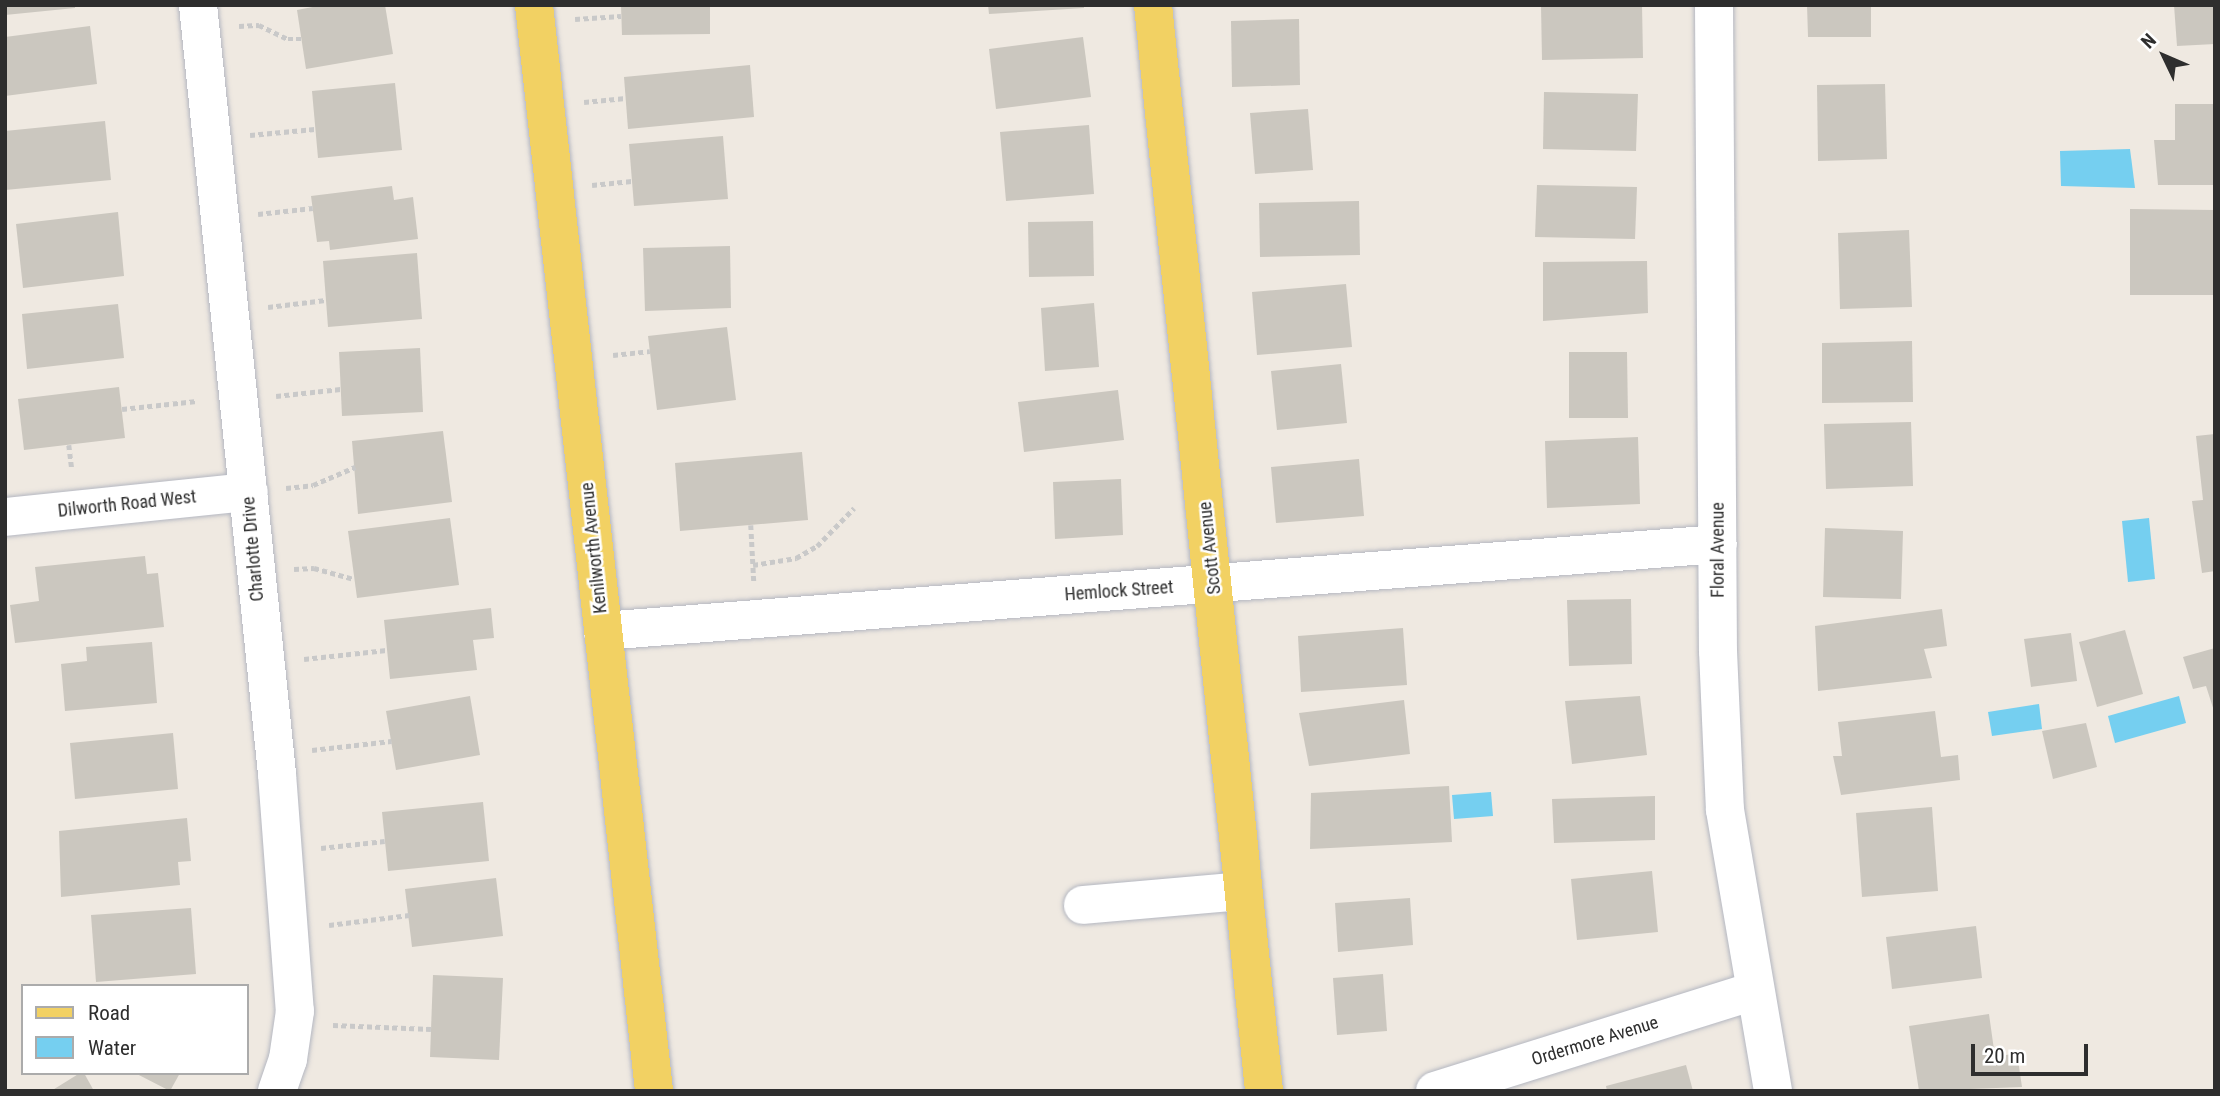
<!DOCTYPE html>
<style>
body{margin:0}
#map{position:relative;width:2220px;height:1096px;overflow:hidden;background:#efe9e1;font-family:"Roboto Condensed",sans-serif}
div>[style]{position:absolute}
.water>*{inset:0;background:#75cff0}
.building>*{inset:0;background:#cbc7bf}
.path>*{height:4.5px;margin-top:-2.25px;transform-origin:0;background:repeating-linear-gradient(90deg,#c9c9c9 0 5px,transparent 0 8.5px)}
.roads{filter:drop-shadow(0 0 2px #b4b7c1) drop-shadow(0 0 2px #b4b7c1)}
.minor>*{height:38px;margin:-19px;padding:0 19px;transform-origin:19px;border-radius:19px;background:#fff}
.major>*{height:38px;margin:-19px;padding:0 19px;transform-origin:19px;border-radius:19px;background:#f2d163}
span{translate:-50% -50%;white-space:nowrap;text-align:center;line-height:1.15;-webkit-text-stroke:5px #fff;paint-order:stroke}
.street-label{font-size:18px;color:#2e2e2e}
.frame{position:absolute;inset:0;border:7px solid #2e2e2e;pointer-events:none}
.legend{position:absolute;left:21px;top:984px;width:228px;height:91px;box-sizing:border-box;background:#fff;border:2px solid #ababab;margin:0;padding:9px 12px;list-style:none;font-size:21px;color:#2e2e2e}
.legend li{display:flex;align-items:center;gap:14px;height:35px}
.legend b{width:35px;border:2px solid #ababab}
.north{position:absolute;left:2129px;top:21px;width:70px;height:70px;-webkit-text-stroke:5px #fff;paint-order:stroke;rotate:314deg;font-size:19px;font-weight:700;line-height:28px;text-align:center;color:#2e2e2e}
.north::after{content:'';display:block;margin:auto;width:24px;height:32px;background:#2e2e2e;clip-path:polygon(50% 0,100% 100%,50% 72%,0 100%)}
.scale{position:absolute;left:1971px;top:1044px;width:117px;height:32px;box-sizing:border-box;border:4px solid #2e2e2e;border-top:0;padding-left:9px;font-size:21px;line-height:24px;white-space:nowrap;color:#2e2e2e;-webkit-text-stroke:5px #fff;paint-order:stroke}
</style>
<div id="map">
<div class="water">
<i style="clip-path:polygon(2130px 149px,2135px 188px,2061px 186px,2060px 151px)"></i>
<i style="clip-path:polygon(2149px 518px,2155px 579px,2128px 582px,2122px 521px)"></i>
<i style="clip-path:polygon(2179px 696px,2186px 723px,2115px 743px,2108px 716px)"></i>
<i style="clip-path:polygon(2039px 704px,2042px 729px,1992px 736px,1988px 712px)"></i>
<i style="clip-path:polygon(1491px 792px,1493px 816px,1454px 819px,1452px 795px)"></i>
</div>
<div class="building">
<i style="clip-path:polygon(5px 5px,75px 5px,75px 8px,5px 15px)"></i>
<i style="clip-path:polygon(323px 5px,385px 5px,393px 54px,306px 69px,297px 10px)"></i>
<i style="clip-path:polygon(621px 5px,710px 5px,710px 34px,622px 35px)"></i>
<i style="clip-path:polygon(988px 5px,1084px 5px,1084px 8px,989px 14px)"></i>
<i style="clip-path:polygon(1541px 5px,1642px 5px,1643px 58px,1542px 60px)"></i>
<i style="clip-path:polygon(1807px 5px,1871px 5px,1871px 37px,1808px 37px)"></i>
<i style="clip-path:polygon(2174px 5px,2215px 5px,2215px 44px,2177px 46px)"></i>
<i style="clip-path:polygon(1299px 19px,1300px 85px,1232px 87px,1231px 21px)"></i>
<i style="clip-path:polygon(90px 26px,97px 84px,5px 96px,5px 37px)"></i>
<i style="clip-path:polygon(1083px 37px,1091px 97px,996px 109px,989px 49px)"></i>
<i style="clip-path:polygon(750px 65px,754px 117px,628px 129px,624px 77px)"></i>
<i style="clip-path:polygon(395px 83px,402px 150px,318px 158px,312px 91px)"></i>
<i style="clip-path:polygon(1885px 84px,1887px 159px,1818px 161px,1817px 85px)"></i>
<i style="clip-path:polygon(1544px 92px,1638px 94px,1636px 151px,1543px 149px)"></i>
<i style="clip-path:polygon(2175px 104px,2215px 104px,2215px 185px,2158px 185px,2154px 140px,2175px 140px)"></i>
<i style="clip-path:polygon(1308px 109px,1313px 170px,1255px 174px,1250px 113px)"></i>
<i style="clip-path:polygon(105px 121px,111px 180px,5px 190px,5px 131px)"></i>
<i style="clip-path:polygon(1089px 125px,1094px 194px,1006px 201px,1000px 132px)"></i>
<i style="clip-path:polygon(723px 136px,728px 199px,634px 206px,629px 144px)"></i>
<i style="clip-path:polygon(1537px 185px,1637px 187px,1635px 239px,1535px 237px)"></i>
<i style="clip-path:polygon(392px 186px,394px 200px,413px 197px,418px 239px,330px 250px,329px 241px,317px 242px,311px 196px)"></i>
<i style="clip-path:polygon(1359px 201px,1360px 255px,1260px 257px,1259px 203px)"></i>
<i style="clip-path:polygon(2130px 209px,2215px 210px,2215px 295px,2130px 295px)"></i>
<i style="clip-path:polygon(118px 212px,124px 276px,23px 288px,16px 224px)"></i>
<i style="clip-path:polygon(1093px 221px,1094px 276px,1029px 277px,1028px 222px)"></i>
<i style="clip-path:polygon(1909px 230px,1912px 307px,1840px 309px,1838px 233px)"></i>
<i style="clip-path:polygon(730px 246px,731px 308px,645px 311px,643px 248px)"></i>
<i style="clip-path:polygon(417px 253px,422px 319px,328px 327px,323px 261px)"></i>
<i style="clip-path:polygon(1647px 261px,1648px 313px,1543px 321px,1543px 262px)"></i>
<i style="clip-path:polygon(1346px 284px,1352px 347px,1257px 355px,1252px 292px)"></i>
<i style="clip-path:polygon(1094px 303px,1099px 367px,1045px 371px,1041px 308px)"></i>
<i style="clip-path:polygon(118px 304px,124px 358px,27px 369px,22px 314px)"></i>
<i style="clip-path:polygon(727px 327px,736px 400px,657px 410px,648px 336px)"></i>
<i style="clip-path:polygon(1912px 341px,1913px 402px,1822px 403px,1822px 343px)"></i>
<i style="clip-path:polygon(420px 348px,423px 412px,342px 416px,339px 352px)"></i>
<i style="clip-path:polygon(1569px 352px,1627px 352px,1628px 418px,1569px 418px)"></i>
<i style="clip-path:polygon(1341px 364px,1347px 423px,1277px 430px,1271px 371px)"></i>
<i style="clip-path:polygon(119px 387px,125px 438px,24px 450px,18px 399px)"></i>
<i style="clip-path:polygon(1118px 390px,1124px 440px,1024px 452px,1018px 402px)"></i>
<i style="clip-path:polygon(1911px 422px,1913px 486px,1826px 489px,1824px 424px)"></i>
<i style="clip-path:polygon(443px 431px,452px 502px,358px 514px,352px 441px)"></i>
<i style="clip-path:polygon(2215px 434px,2215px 571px,2202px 573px,2192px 501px,2203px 500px,2196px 436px)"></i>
<i style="clip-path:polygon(1638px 437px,1640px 504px,1547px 508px,1545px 441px)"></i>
<i style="clip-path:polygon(802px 452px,808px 520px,680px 531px,675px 463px)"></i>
<i style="clip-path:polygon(1359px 459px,1364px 516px,1276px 523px,1271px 467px)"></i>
<i style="clip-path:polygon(1121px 479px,1123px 535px,1055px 539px,1053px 482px)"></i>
<i style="clip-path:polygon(450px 518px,459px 585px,357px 598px,348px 531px)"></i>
<i style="clip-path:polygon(1825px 528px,1903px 531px,1901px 599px,1823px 597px)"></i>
<i style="clip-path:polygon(145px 556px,147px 574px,158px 573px,164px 627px,15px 643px,10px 605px,39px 601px,35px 567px)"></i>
<i style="clip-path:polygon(1631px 599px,1632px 664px,1569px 666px,1567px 600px)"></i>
<i style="clip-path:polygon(491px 608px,494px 638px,473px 640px,477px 670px,390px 679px,384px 620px)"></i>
<i style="clip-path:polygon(1942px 609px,1947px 646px,1924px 649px,1932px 678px,1818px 691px,1815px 626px)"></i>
<i style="clip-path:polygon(1403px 628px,1407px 685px,1301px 692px,1298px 636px)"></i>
<i style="clip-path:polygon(2125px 630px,2143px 694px,2097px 707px,2079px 642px)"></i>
<i style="clip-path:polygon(2071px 633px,2077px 681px,2031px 687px,2024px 639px)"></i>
<i style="clip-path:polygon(152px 642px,157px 703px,65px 711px,61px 664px,87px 661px,86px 647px)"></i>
<i style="clip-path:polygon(2215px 648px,2215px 711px,2214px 711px,2206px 686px,2193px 689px,2183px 657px)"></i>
<i style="clip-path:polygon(470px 696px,480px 755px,396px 770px,386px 711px)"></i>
<i style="clip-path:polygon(1640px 696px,1647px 755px,1572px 764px,1565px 701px)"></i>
<i style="clip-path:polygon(1404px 700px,1410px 754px,1309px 766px,1299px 713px)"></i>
<i style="clip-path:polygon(1935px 711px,1941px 757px,1958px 755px,1960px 780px,1841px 795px,1833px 756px,1842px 756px,1838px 722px)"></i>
<i style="clip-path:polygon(2086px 723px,2097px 767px,2053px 779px,2042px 731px)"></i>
<i style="clip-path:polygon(173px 733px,178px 789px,75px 799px,70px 743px)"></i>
<i style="clip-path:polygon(1449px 786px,1452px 842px,1310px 849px,1311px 793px)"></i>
<i style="clip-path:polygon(1655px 796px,1655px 840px,1554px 843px,1552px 799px)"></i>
<i style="clip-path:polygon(483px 802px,489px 861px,388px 871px,382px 812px)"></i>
<i style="clip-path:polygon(1932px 807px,1938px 891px,1862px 897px,1856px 813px)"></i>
<i style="clip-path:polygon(187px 818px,191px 861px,178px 862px,180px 885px,61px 897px,59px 831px)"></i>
<i style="clip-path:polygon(1652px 871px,1658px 932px,1577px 940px,1571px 879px)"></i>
<i style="clip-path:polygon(496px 878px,503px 936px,412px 947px,405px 889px)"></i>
<i style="clip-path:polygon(1410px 898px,1413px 945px,1338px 952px,1335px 903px)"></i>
<i style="clip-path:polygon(191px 908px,196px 974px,96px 982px,91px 915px)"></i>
<i style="clip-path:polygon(1976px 926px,1982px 978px,1892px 989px,1886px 937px)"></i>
<i style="clip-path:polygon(1383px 974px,1387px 1031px,1337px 1035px,1333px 978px)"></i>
<i style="clip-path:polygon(433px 975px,503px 978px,499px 1060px,430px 1057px)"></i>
<i style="clip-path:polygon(1989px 1014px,1995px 1057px,2017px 1053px,2022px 1087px,1919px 1091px,1909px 1026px)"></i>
<i style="clip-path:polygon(1686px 1065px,1693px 1091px,1607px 1091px,1606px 1086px)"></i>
<i style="clip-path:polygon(84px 1073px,94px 1091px,51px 1091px,80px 1073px)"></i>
<i style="clip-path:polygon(135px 1073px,180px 1073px,170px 1091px)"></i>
</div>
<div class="path">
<i style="left:575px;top:19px;width:46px;rotate:-3.7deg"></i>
<i style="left:239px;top:26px;width:20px;rotate:-3deg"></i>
<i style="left:259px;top:25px;width:32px;rotate:26deg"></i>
<i style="left:288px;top:39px;width:13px"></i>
<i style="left:584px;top:102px;width:42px;rotate:-5.4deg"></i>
<i style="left:250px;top:135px;width:65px;rotate:-5.3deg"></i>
<i style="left:592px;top:185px;width:40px;rotate:-5.7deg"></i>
<i style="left:258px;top:214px;width:55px;rotate:-6.2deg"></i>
<i style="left:268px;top:307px;width:58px;rotate:-6.9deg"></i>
<i style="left:613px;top:355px;width:37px;rotate:-6deg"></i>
<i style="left:276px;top:396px;width:65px;rotate:-6.1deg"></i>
<i style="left:122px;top:409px;width:75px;rotate:-6.1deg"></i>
<i style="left:69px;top:445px;width:25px;rotate:83deg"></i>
<i style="left:286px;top:488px;width:27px;rotate:-6deg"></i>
<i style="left:313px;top:485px;width:46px;rotate:-23.2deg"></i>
<i style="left:751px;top:525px;width:57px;rotate:87deg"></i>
<i style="left:753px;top:565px;width:44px;rotate:-9.2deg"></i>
<i style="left:796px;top:558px;width:24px;rotate:-30deg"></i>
<i style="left:817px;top:546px;width:53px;rotate:-45.8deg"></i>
<i style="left:294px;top:569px;width:20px;rotate:-3deg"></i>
<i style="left:314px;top:568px;width:41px;rotate:15.4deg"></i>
<i style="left:304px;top:659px;width:83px;rotate:-6.2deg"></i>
<i style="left:312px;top:750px;width:80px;rotate:-6.5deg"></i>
<i style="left:321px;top:848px;width:64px;rotate:-6.2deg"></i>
<i style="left:329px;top:925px;width:81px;rotate:-7.1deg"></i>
<i style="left:333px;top:1025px;width:98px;rotate:2.3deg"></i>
</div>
<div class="roads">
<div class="minor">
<i style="left:198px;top:5px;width:773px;rotate:84.13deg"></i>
<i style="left:277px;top:774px;width:238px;rotate:85.7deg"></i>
<i style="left:295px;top:1011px;width:49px;rotate:98.3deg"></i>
<i style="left:288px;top:1059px;width:34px;rotate:109deg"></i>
<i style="left:1714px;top:5px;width:646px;rotate:89.65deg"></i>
<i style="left:1718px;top:651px;width:159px;rotate:87.5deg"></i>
<i style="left:1725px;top:810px;width:285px;rotate:80.3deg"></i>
<i style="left:5px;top:517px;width:245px;rotate:-5.9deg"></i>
<i style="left:603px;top:631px;width:1118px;rotate:-4.46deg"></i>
<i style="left:1083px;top:905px;width:160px;rotate:-5deg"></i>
<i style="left:1435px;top:1091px;width:334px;rotate:-17.4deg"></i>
</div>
<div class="major">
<i style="left:534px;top:5px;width:1093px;rotate:83.69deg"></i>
<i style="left:1153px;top:5px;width:1092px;rotate:84.16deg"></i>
</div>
</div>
<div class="street-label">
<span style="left:127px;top:504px;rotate:-6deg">Dilworth Road West</span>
<span style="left:594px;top:548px;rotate:-96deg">Kenilworth Avenue</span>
<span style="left:1210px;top:548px;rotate:-96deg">Scott Avenue</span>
<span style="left:253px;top:549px;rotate:-95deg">Charlotte Drive</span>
<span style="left:1718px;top:550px;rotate:-90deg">Floral Avenue</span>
<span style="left:1119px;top:591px;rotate:-4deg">Hemlock Street</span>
<span style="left:1595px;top:1041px;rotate:-17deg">Ordermore Avenue</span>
</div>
<div class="frame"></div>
<ul class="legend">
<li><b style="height:9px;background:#f2d163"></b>Road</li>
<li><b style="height:19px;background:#75cff0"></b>Water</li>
</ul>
<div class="north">N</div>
<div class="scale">20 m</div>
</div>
